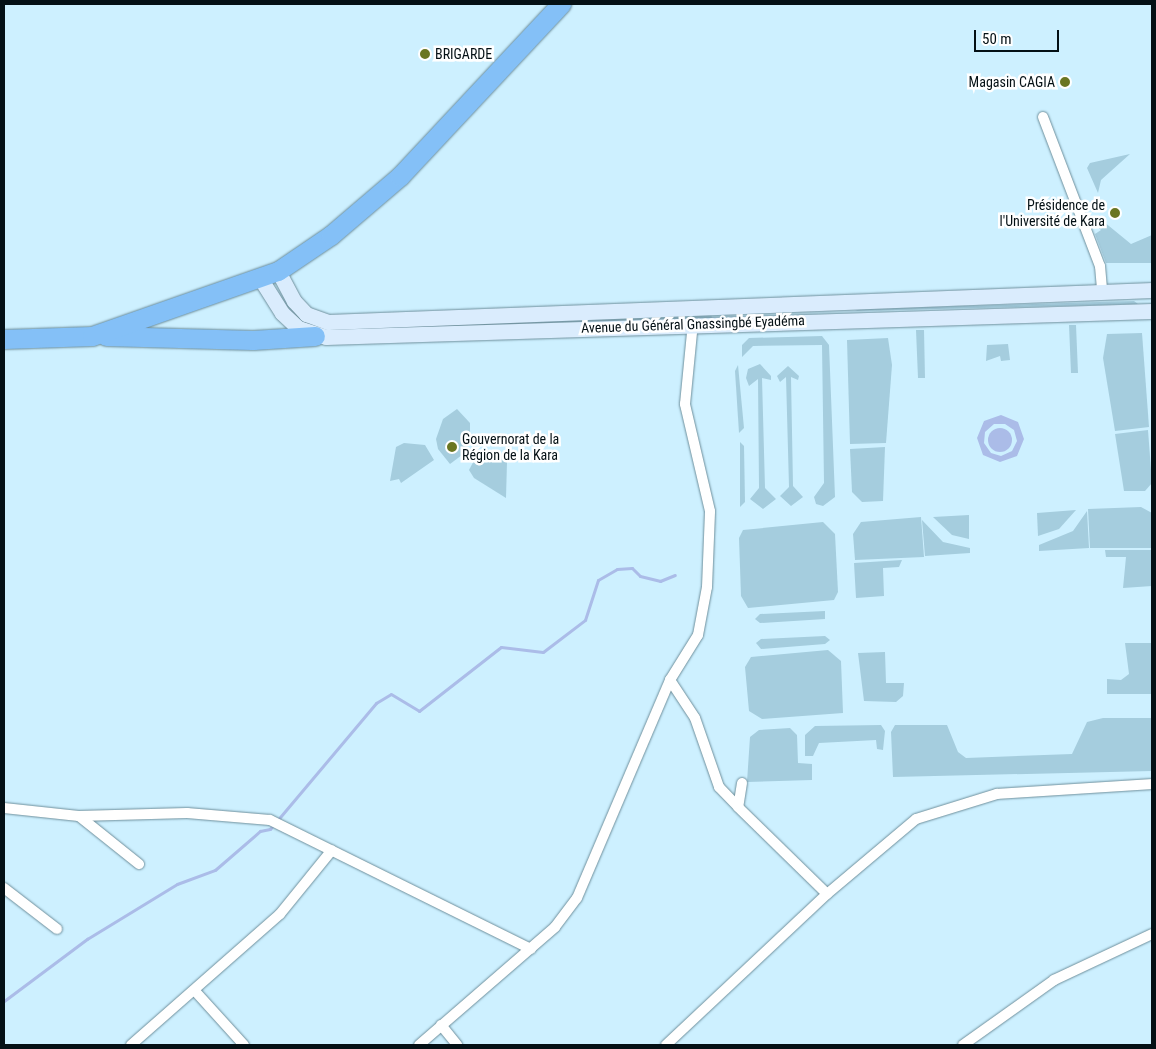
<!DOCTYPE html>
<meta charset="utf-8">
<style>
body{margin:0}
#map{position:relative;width:1156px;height:1049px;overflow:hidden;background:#cdf0ff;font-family:"Roboto Condensed",sans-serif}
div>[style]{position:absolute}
.green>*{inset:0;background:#a5cdde}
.water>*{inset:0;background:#abbce8}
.round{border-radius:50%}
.stream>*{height:3px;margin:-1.5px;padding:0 1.5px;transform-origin:1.5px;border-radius:1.5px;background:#abbce8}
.roads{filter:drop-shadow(0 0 1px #6e8f9c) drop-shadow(0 0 1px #6e8f9c)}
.street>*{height:10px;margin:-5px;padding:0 5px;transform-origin:5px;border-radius:5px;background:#fff}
.secondary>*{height:15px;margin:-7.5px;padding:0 7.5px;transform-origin:7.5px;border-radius:7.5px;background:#daecfd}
.highway>*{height:19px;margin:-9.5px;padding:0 9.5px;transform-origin:9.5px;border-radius:9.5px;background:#84c0f7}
.dots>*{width:14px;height:14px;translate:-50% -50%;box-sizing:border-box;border:2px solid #fff;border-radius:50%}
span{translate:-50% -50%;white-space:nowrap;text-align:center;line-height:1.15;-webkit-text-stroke:5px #fff;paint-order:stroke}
.poi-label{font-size:14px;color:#041015}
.left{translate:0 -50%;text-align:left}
.right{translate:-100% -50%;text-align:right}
.street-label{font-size:14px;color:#041015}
.frame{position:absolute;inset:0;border:5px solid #041015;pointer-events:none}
.scale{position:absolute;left:974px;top:30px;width:85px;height:22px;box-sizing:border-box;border:2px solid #041015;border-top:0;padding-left:6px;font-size:15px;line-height:18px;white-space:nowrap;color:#041015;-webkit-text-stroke:4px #fff;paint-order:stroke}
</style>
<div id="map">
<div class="green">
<i style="clip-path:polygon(1130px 154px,1101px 180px,1098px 193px,1087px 168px,1090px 163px)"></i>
<i style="clip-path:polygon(1098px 217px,1131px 244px,1152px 235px,1152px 263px,1106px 263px,1095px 234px,1101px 230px,1092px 222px)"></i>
<i style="clip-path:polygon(1134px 301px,1138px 304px,855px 311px,860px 309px)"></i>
<i style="clip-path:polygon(711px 314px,712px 318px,500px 323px,500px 321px)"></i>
<i style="clip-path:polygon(1069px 325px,1076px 325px,1078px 373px,1071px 373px)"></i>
<i style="clip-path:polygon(916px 330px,924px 330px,925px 378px,918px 378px)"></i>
<i style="clip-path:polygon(1142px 333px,1149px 427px,1115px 431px,1103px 358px,1107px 334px)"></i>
<i style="clip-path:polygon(822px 336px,829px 345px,835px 497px,823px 506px,816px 504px,814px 497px,824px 483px,822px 345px,753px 346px,742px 357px,742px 345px,749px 338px)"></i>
<i style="clip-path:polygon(888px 338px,892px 365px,886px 443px,850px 444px,847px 340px)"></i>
<i style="clip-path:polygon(1008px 344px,1010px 360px,1001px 361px,1000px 356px,986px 361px,987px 345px)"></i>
<i style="clip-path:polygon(760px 364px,771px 376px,771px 380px,762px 378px,765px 488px,776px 499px,763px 509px,750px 499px,759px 488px,758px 379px,749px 386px,746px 378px,748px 369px)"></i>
<i style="clip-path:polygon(738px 365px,744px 428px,739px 433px,735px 371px)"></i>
<i style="clip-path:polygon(788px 366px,799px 376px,798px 380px,791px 377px,793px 486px,803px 497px,791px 506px,780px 496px,789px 487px,786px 377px,780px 382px,777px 376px)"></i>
<i style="clip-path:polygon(457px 409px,470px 423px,470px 434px,466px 452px,450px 464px,438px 449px,436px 439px,443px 419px)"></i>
<i style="clip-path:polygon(1148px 430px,1152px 483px,1145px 491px,1124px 491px,1115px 434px)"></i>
<i style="clip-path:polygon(740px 442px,744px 446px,745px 502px,740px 507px)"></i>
<i style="clip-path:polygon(404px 443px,425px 445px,434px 460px,401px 483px,399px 479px,390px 481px,396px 447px)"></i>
<i style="clip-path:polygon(885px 447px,883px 501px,862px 502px,852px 492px,850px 449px)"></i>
<i style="clip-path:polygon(479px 451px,501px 455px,507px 462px,506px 498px,474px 478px,469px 470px)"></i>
<i style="clip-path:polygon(1141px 507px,1152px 513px,1152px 548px,1090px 548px,1088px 509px)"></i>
<i style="clip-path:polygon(1076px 510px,1059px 529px,1038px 536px,1037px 513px)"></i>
<i style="clip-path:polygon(1087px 511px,1089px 548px,1039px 551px,1039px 545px,1073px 531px)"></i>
<i style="clip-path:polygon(969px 515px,969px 539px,952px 535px,933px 517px)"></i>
<i style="clip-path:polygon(921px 517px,924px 557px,855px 560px,853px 534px,861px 522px)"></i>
<i style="clip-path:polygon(922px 520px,943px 542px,970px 548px,970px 553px,925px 556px)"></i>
<i style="clip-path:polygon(823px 522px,835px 534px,838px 592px,834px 600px,748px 608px,741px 596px,739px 538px,743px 530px)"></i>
<i style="clip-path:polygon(1105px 550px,1152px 550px,1152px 586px,1123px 588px,1126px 557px,1106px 557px)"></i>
<i style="clip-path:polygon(902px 560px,899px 567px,883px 568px,884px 596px,856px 598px,854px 563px)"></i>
<i style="clip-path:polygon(825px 611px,825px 619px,760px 623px,755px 619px,760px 614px)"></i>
<i style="clip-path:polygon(825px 636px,830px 640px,825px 644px,761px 649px,756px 643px,761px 639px)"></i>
<i style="clip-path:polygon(1125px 643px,1152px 643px,1152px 694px,1107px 694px,1107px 679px,1121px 680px,1129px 674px)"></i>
<i style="clip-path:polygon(828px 650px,841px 661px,843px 713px,762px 719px,749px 711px,745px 667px,751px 657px)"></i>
<i style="clip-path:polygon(885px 652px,886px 683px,904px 683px,903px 696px,896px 702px,864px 701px,858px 653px)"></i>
<i style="clip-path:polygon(1103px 718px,1152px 718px,1152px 771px,893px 777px,891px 732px,895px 725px,947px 725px,958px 752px,966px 758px,1072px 754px,1087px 722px)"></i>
<i style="clip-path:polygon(881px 725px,885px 731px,883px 750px,877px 749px,876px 740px,819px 743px,813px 756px,805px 756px,805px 735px,815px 726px)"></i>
<i style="clip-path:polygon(790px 728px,797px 735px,798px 763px,812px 764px,812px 780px,747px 782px,750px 737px,759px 730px)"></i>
</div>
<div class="water">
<i style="clip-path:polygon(evenodd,1001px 415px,1018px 422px,1024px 439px,1017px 456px,1000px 462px,983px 455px,977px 438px,984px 421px,1001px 415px,994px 424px,1005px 424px,1014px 430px,1017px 441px,1012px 451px,1001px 456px,991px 453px,984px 443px,985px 432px,994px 424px)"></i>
<i class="round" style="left:988px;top:428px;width:24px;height:24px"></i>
</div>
<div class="stream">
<i style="left:4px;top:1001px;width:104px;rotate:-36.8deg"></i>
<i style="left:87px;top:939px;width:105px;rotate:-31.4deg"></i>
<i style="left:177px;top:884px;width:40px;rotate:-20.2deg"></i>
<i style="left:215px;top:870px;width:60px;rotate:-40.9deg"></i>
<i style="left:260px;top:831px;width:10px;rotate:-11deg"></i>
<i style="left:270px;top:829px;width:165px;rotate:-49.9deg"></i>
<i style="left:376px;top:703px;width:17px;rotate:-31deg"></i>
<i style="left:391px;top:694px;width:33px;rotate:31deg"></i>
<i style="left:419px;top:711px;width:104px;rotate:-38deg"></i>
<i style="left:501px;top:647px;width:42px;rotate:6.8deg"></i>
<i style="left:543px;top:652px;width:53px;rotate:-37.3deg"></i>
<i style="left:585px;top:620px;width:42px;rotate:-72deg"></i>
<i style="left:598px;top:580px;width:22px;rotate:-30deg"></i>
<i style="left:617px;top:569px;width:15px;rotate:-4deg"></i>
<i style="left:632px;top:568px;width:11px;rotate:45deg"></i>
<i style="left:640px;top:576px;width:21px;rotate:14deg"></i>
<i style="left:660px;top:581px;width:16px;rotate:-22deg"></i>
</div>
<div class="roads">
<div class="street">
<i style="left:1043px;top:117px;width:160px;rotate:69.1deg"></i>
<i style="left:1100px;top:266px;width:25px;rotate:85deg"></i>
<i style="left:670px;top:680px;width:45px;rotate:56.7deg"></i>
<i style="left:695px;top:718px;width:73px;rotate:70.8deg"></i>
<i style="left:719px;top:787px;width:28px;rotate:46deg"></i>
<i style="left:742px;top:783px;width:24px;rotate:99deg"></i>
<i style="left:738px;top:807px;width:124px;rotate:44.3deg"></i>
<i style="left:4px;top:808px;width:75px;rotate:6.1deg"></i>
<i style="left:79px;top:816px;width:108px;rotate:-1.6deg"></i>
<i style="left:187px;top:813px;width:83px;rotate:4.8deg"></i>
<i style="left:270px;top:820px;width:291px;rotate:26.3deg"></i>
<i style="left:79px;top:816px;width:77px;rotate:38.7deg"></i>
<i style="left:4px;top:888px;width:67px;rotate:37.7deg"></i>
<i style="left:195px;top:991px;width:73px;rotate:47.8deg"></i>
<i style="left:441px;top:1025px;width:26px;rotate:51deg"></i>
<i style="left:131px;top:1045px;width:198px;rotate:-41.3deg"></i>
<i style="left:280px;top:914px;width:82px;rotate:-50.9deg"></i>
<i style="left:419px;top:1045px;width:180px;rotate:-40.9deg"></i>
<i style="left:555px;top:927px;width:36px;rotate:-53deg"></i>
<i style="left:577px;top:898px;width:237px;rotate:-66.9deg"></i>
<i style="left:670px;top:680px;width:53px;rotate:-58.1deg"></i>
<i style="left:698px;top:635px;width:49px;rotate:-79.4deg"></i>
<i style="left:707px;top:587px;width:76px;rotate:-87.7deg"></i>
<i style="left:710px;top:511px;width:110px;rotate:-103.2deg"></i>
<i style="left:685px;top:404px;width:81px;rotate:-84.4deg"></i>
<i style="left:666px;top:1045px;width:221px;rotate:-43.2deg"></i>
<i style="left:827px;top:894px;width:116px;rotate:-40.1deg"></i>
<i style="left:916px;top:819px;width:85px;rotate:-17.2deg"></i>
<i style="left:997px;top:794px;width:155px;rotate:-3.7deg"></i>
<i style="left:963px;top:1045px;width:112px;rotate:-35.5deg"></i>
<i style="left:1054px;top:980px;width:108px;rotate:-25.1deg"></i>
</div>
<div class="secondary">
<i style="left:278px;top:271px;width:34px;rotate:62deg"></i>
<i style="left:294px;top:301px;width:18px;rotate:47deg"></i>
<i style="left:306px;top:314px;width:23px;rotate:20deg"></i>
<i style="left:328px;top:322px;width:825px;rotate:-2.22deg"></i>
<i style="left:260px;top:278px;width:41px;rotate:57.8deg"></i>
<i style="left:282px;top:313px;width:22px;rotate:43deg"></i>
<i style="left:298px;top:328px;width:29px;rotate:18deg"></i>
<i style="left:326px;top:337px;width:826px;rotate:-1.8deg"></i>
</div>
<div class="highway">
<i style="left:106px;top:336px;width:147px;rotate:1.6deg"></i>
<i style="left:253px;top:340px;width:62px;rotate:-3.7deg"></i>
<i style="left:4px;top:339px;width:88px;rotate:-2deg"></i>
<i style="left:92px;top:336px;width:197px;rotate:-19.3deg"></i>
<i style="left:278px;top:271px;width:64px;rotate:-34.2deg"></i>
<i style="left:331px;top:235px;width:91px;rotate:-40.5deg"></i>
<i style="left:400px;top:176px;width:236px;rotate:-46.9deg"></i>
</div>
</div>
<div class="dots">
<i style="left:425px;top:54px;background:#6a7622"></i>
<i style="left:1065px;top:82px;background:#6a7622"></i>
<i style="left:1115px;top:213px;background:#6a7622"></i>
<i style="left:452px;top:447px;background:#6a7622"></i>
</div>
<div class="poi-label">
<span class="left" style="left:435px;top:54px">BRIGARDE</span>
<span class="right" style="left:1055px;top:82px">Magasin CAGIA</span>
<span class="right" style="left:1105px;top:213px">Présidence de<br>l'Université de Kara</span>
<span class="left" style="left:462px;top:447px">Gouvernorat de la<br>Région de la Kara</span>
</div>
<div class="street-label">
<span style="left:693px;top:324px;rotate:-2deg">Avenue du Général Gnassingbé Eyadéma</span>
</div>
<div class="frame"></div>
<div class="scale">50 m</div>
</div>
